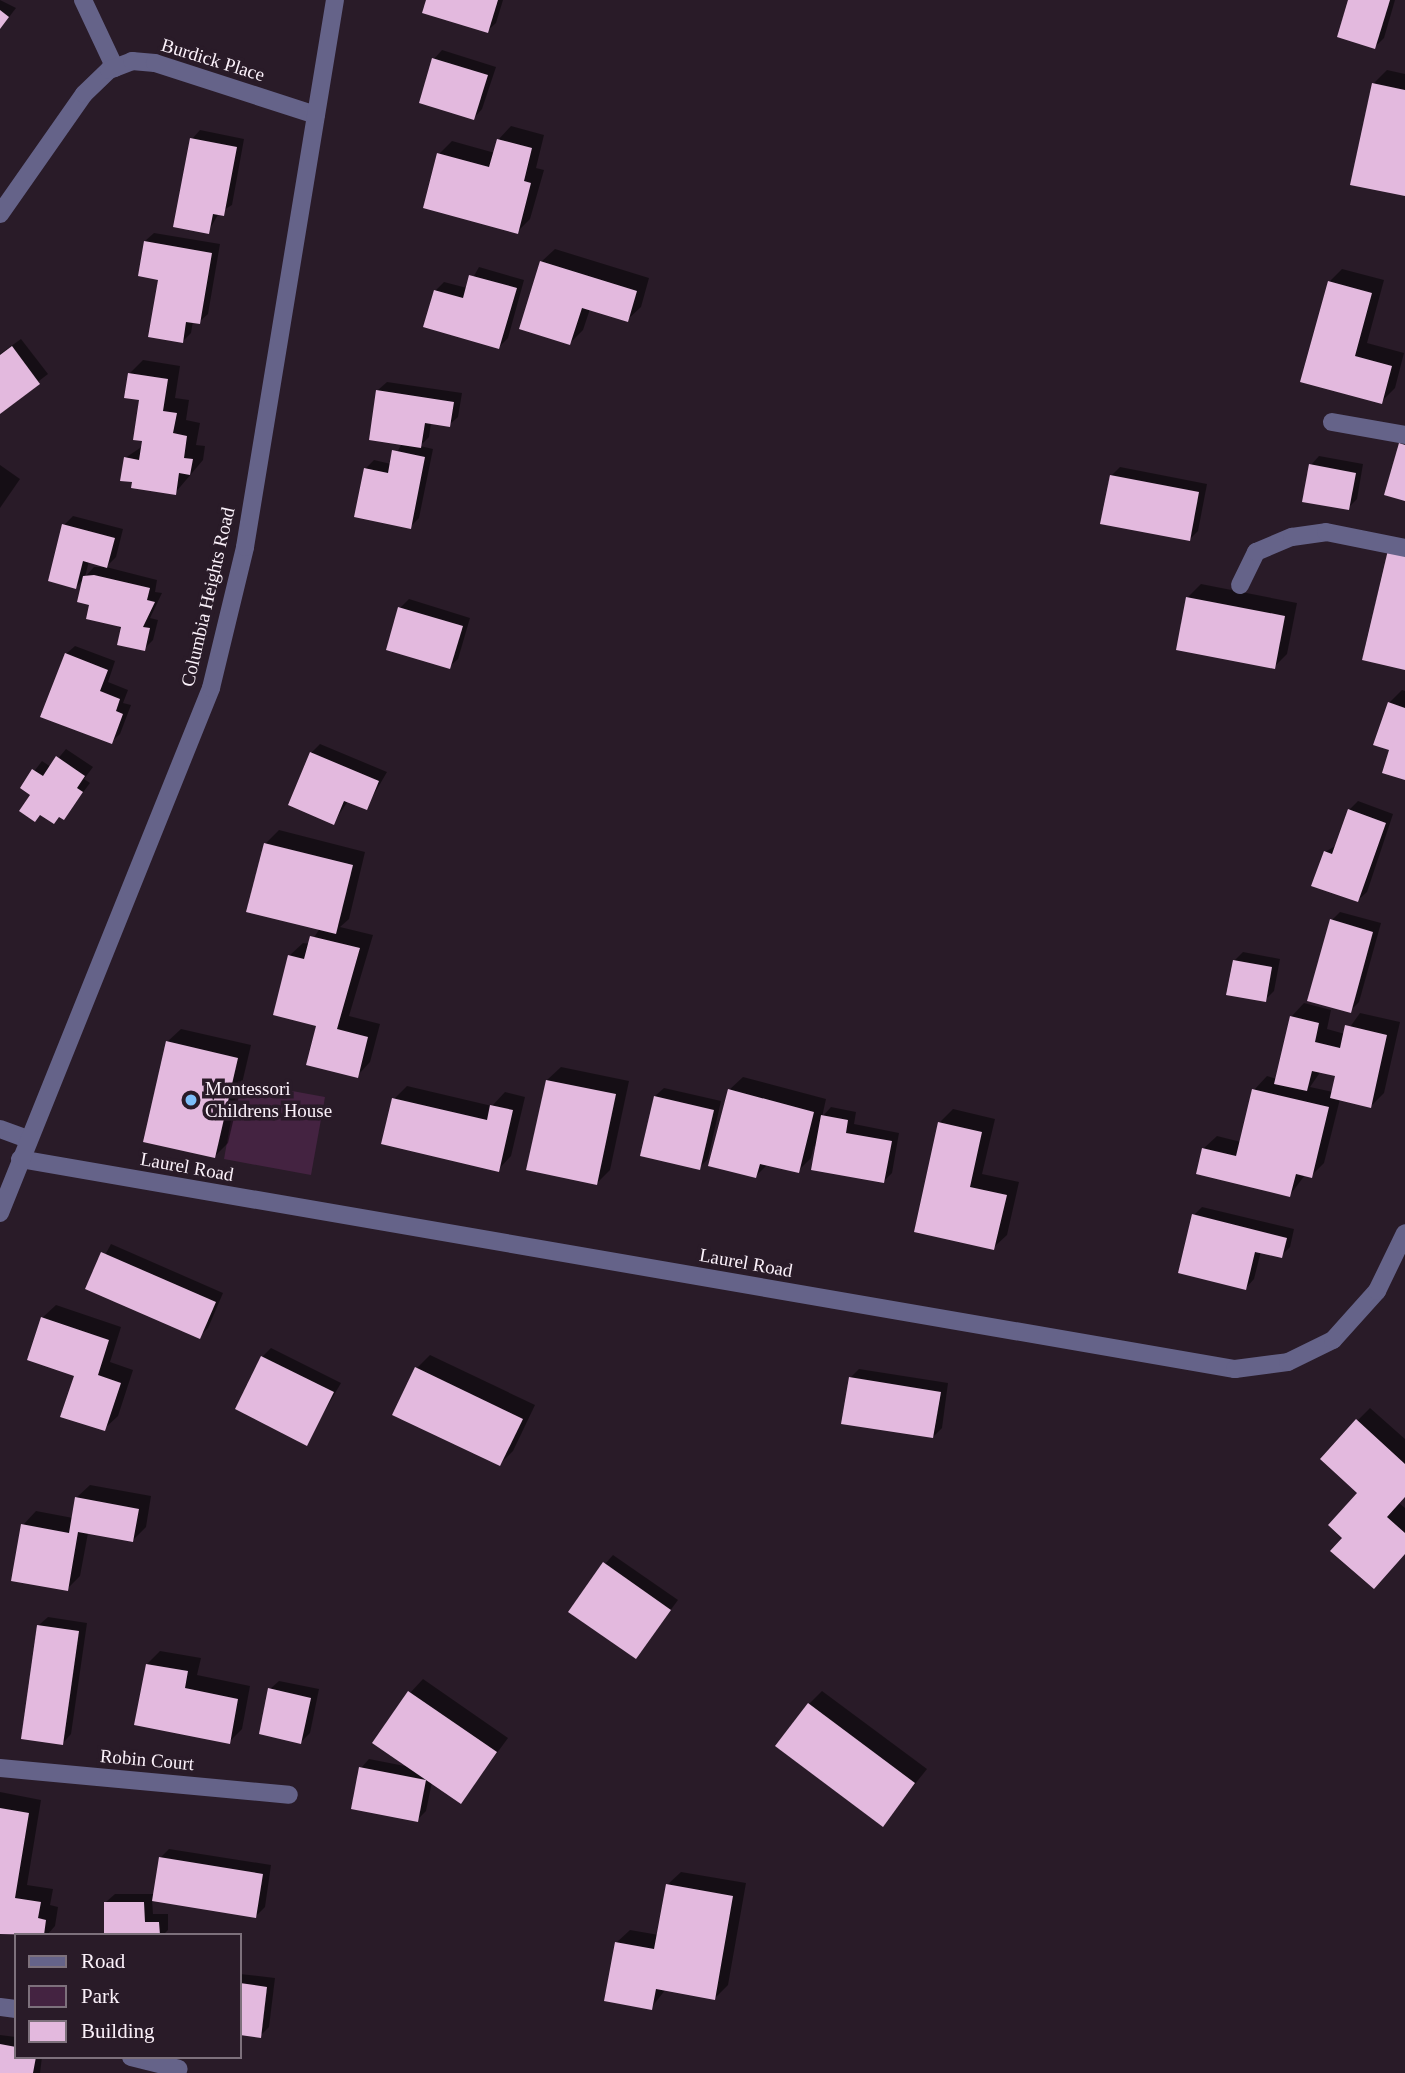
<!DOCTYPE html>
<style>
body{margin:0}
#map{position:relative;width:1405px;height:2073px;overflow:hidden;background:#291b28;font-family:"Times New Roman",serif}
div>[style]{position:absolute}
.green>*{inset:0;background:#442341}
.shadow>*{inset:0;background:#0007}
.building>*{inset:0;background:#e3b9de}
.service>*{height:18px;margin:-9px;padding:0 9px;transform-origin:9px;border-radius:9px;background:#656389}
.minor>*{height:18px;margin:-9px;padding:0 9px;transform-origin:9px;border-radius:9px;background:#656389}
.tertiary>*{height:18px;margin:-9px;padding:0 9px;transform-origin:9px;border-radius:9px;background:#656389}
.dots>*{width:19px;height:19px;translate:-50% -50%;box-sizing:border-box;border:4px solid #291b28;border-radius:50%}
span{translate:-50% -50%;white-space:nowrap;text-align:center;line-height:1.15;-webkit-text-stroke:7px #291b28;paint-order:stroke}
.street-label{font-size:19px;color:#fbf1fa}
.poi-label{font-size:19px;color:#fbf1fa}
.left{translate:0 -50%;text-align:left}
.legend{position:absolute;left:14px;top:1933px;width:228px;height:126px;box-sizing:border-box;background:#291b28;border:2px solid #7d717c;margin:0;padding:9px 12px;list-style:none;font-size:21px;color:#fbf1fa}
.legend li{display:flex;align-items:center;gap:14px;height:35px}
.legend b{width:35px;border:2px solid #7d717c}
</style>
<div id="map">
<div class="green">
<i style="clip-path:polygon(238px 1081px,325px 1097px,311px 1175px,224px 1159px)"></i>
</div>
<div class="shadow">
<i style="clip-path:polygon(0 0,16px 8px,0 29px)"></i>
<i style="clip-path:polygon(428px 0,503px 0,496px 23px,487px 31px)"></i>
<i style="clip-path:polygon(1350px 0,1395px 0,1384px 38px,1375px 47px)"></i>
<i style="clip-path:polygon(442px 50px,496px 67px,482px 109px,474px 118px,434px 59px)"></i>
<i style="clip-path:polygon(1387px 70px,1405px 74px,1405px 195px,1374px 83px)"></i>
<i style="clip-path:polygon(511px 126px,544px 135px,536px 168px,544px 170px,530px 219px,517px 232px,439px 154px,452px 141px,495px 153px,498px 140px)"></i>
<i style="clip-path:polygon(200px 130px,244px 139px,232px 205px,219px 213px,208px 232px,192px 139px)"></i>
<i style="clip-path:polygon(154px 233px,220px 244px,208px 314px,199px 322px,193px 321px,191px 333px,182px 342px,145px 241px)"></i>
<i style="clip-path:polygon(555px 249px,649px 278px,641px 307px,627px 320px,590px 309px,583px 330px,570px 343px,541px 262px)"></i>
<i style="clip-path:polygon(479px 267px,524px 280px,508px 338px,499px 347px,435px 291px,444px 282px,467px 288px)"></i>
<i style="clip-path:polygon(1342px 269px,1384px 280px,1367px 343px,1404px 353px,1395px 388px,1381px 402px,1302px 381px,1329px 282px)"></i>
<i style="clip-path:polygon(21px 339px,48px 374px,0 411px,0 354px)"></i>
<i style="clip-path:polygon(143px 360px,180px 366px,175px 398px,189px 400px,186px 420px,200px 423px,196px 445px,205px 446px,203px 460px,175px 493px,125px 458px,143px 446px,141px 399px,130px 373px)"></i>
<i style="clip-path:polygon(387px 382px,462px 393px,458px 417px,449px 425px,431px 423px,429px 437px,420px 446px,433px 449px,419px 518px,410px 527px,365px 469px,374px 460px,391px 464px,402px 443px,378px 390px)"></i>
<i style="clip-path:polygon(1319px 456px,1363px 464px,1357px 499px,1348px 508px,1311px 465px)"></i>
<i style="clip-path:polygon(0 465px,20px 479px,0 508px)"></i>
<i style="clip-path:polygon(1120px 467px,1207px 484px,1198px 531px,1190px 539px,1111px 476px)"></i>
<i style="clip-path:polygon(73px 516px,123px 529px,116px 557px,107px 566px,89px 561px,85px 577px,94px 567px,106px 567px,157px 580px,155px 592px,162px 593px,150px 618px,158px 620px,153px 640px,144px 649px,91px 603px,85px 578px,76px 587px,64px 525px)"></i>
<i style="clip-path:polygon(1201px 584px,1297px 603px,1287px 654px,1274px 667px,1188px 597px)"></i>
<i style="clip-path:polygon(409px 599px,470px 618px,458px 659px,449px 667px,400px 608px)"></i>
<i style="clip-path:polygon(75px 646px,115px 661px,108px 682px,128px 690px,123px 703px,131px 705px,120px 734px,111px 742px,66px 654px)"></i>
<i style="clip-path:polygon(1402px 690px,1405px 691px,1405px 778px,1392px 749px,1389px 703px)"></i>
<i style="clip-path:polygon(320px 744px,387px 772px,366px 808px,348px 801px,334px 822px,290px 804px,311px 753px)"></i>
<i style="clip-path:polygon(66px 749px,93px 767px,84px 779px,90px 783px,64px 818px,22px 787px,42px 761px,51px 767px)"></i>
<i style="clip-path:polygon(1358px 801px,1393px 814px,1367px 892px,1358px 900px,1325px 852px,1337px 845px,1349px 810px)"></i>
<i style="clip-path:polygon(279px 830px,365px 852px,349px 919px,340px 927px,373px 935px,349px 1016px,380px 1024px,370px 1062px,357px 1076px,318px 1024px,289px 956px,303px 943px,310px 944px,320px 928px,265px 844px)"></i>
<i style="clip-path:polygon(1340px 912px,1381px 923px,1359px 1002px,1350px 1011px,1332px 920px)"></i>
<i style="clip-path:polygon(1243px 952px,1280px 959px,1274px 991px,1265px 1000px,1235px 960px)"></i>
<i style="clip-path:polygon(evenodd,1304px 1003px,1331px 1010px,1327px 1029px,1345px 1034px,1360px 1013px,1400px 1022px,1384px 1093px,1371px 1106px,1340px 1099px,1324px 1163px,1311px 1176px,1305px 1175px,1290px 1195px,1203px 1149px,1217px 1136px,1241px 1142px,1254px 1090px,1267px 1076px,1277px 1079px,1291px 1017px,1304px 1003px,1321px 1071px,1337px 1074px,1333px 1092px,1310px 1087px,1321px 1071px)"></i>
<i style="clip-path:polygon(181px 1029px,251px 1045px,228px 1143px,215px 1156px,167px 1042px)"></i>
<i style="clip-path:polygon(561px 1067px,629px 1081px,610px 1170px,597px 1183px,547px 1080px)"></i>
<i style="clip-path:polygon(743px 1077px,826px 1099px,822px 1117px,831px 1107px,856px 1112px,854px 1124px,899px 1133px,892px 1173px,883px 1182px,814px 1146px,811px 1158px,798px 1171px,768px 1164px,756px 1176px,729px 1090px)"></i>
<i style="clip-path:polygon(407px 1086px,492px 1106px,505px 1092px,525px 1097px,511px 1156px,498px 1170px,394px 1099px)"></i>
<i style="clip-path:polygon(664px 1088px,721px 1101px,708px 1159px,699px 1168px,655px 1096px)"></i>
<i style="clip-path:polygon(953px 1109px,995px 1119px,982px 1174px,1019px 1182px,1007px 1235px,993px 1248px,940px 1122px)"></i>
<i style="clip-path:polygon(1202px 1207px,1294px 1229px,1290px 1247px,1281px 1256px,1261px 1251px,1254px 1279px,1246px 1288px,1194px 1215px)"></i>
<i style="clip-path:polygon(111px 1244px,223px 1293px,208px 1328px,199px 1337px,87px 1288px)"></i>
<i style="clip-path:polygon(56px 1305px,121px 1327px,110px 1362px,133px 1370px,118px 1416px,104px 1429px,42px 1318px)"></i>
<i style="clip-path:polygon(271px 1348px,341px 1383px,306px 1443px,262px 1357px)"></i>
<i style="clip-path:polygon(430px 1355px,535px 1405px,513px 1451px,500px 1464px,417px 1368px)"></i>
<i style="clip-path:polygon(859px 1369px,948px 1383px,942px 1428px,933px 1437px,850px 1378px)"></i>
<i style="clip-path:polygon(1370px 1408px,1405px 1439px,1405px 1496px,1399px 1503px,1405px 1508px,1405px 1554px,1360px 1493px,1357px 1421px)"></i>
<i style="clip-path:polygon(90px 1485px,151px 1496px,146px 1527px,132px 1541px,88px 1533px,80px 1576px,67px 1589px,23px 1525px,36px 1511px,73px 1518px,76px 1498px)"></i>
<i style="clip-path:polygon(613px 1555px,678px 1600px,636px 1657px,605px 1564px)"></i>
<i style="clip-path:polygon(48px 1617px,87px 1623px,71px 1734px,63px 1743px,39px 1625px)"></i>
<i style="clip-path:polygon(160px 1651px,201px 1658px,197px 1675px,250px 1686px,242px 1729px,229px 1742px,147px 1664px)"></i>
<i style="clip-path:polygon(423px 1679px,508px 1738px,461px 1802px,432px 1782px,426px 1811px,417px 1820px,361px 1768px,369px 1759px,410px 1767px,410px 1693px)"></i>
<i style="clip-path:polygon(279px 1681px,319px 1689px,310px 1733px,301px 1742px,270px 1689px)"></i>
<i style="clip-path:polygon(822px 1691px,927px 1769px,883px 1824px,809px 1704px)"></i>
<i style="clip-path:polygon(0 1792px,41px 1800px,27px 1885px,53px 1889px,50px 1905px,58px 1907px,55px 1926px,47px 1935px,0 1932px)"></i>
<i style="clip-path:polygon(169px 1849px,271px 1865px,265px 1907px,256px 1916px,152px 1899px,153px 1914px,168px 1914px,168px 1930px,163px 1935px,106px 1935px,106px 1902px,115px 1894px,155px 1894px,160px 1858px)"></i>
<i style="clip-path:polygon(681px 1872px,746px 1883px,728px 1985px,715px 1998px,666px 1989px,651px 2008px,616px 1943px,630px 1930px,659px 1935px,667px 1885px)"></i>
<i style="clip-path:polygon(240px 1974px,275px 1978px,269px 2027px,260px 2036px,240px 2034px)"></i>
<i style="clip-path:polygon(0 2035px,16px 2037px,16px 2057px,42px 2057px,40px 2073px,0 2073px)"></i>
</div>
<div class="building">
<i style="clip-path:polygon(426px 0,498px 0,488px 33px,422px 13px)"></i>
<i style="clip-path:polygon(1348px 0,1390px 0,1375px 49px,1337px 37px)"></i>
<i style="clip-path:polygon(0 10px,9px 17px,0 29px)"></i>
<i style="clip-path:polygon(432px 58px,488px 75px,474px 120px,419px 103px)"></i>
<i style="clip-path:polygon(1372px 83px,1405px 90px,1405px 196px,1350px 185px)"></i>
<i style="clip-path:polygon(190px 138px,237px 147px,224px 216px,213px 214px,209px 234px,173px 227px)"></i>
<i style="clip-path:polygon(497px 139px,532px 148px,524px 181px,531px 183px,518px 234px,423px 208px,437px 153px,489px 167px)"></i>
<i style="clip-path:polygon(144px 241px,212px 253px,200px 324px,186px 322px,183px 343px,148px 337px,158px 280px,138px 276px)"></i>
<i style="clip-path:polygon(540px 261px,637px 291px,628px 322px,582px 308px,570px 345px,519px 329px)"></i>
<i style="clip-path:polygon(469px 275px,517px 288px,499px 349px,423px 327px,434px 290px,463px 298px)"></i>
<i style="clip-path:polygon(1328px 281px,1372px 293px,1355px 356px,1392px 366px,1382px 404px,1300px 382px)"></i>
<i style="clip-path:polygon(12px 346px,40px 384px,0 414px,0 355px)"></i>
<i style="clip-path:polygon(128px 373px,168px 379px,163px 411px,177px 413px,173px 433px,187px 436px,184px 458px,193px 459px,190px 475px,179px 473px,176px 495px,131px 488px,132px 482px,120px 481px,124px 457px,139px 460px,142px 441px,133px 440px,139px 400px,124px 398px)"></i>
<i style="clip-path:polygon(376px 390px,454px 402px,450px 427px,425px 423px,421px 448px,369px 440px)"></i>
<i style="clip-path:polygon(1399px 443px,1405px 445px,1405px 501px,1384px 495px)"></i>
<i style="clip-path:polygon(392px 450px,425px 457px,411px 529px,354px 517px,364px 468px,388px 473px)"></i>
<i style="clip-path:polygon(1309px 464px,1356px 473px,1349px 510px,1302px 502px)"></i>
<i style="clip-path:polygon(1110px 475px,1199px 492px,1190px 541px,1100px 524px)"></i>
<i style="clip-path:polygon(62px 524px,115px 538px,107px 568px,83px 561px,76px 589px,48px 581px)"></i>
<i style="clip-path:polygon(1388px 550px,1405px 554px,1405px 670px,1362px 660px)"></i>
<i style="clip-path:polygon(94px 575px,150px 588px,147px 600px,155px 602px,143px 627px,150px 628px,145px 651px,117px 645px,121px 627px,86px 619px,89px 605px,77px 602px,83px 576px)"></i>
<i style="clip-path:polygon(1186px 597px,1285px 616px,1275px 669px,1176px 650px)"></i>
<i style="clip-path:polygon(398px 607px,463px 626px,450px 669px,386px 650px)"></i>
<i style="clip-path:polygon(65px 653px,108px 670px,100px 691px,120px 699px,116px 711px,123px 714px,112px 744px,40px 717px)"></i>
<i style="clip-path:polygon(1388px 702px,1405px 708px,1405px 780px,1382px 773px,1389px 750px,1373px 745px)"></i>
<i style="clip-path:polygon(310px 752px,379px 781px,367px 810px,344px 801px,334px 825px,288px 805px)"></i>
<i style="clip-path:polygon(56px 756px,85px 776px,77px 788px,83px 792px,64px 820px,59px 817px,54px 824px,40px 815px,35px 822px,19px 811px,30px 795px,20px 788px,32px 769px,43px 776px)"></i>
<i style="clip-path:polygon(1348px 809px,1386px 823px,1358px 902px,1311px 886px,1324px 851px,1332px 854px)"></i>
<i style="clip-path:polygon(264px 843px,353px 865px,336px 934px,246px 912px)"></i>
<i style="clip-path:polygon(1330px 919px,1373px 932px,1351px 1013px,1307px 1001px)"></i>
<i style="clip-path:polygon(310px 936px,360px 948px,337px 1029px,368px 1037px,358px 1078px,306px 1065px,316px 1026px,273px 1015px,288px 955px,304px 959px)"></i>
<i style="clip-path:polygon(1233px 960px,1272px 967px,1266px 1002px,1226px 995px)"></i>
<i style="clip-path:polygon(1290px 1016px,1319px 1023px,1315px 1042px,1340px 1048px,1345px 1025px,1387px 1035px,1371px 1108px,1330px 1098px,1335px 1076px,1312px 1071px,1307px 1091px,1274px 1084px)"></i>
<i style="clip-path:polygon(166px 1041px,238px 1058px,215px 1158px,143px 1142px)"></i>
<i style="clip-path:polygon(546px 1080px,616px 1094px,597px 1185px,526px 1170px)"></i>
<i style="clip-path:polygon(728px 1089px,814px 1112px,799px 1173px,760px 1164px,756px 1178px,708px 1166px)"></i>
<i style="clip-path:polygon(1252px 1089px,1329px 1107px,1312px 1178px,1296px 1174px,1290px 1197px,1196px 1174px,1202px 1148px,1236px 1156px)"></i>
<i style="clip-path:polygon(654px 1096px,714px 1110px,700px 1170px,640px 1156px)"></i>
<i style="clip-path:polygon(392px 1098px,487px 1120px,490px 1105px,513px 1110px,499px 1172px,381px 1144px)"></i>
<i style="clip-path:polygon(821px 1115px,848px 1120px,846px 1133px,892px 1141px,884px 1183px,811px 1170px)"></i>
<i style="clip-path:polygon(938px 1122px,982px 1132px,970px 1187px,1007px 1195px,994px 1250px,914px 1232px)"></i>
<i style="clip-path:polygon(1192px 1214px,1287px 1238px,1282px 1258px,1255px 1252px,1246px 1290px,1178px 1273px)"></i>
<i style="clip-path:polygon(101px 1252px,216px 1302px,200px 1339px,85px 1289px)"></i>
<i style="clip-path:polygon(41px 1317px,109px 1340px,98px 1375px,121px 1383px,105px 1431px,60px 1417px,74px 1376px,27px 1360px)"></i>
<i style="clip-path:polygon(261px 1356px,334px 1392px,307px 1446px,235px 1409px)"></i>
<i style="clip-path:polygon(415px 1367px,523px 1419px,500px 1466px,392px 1415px)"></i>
<i style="clip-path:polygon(849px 1377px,941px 1392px,933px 1438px,841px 1424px)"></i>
<i style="clip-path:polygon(1356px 1419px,1405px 1464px,1405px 1497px,1387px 1517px,1405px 1533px,1405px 1554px,1374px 1589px,1330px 1551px,1342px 1538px,1328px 1525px,1357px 1493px,1320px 1459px)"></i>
<i style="clip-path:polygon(75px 1497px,139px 1509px,133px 1542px,78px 1532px,68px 1591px,11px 1581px,21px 1524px,69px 1533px)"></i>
<i style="clip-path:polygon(603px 1562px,671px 1610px,636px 1659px,568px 1612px)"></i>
<i style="clip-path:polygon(37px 1625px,79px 1631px,63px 1745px,21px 1739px)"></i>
<i style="clip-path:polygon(146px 1664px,188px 1671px,185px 1688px,238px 1699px,230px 1744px,134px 1725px)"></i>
<i style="clip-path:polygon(268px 1688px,311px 1698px,301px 1744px,259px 1734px)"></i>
<i style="clip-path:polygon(408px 1691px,497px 1752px,461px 1804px,372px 1743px)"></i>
<i style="clip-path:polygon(808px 1703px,915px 1783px,883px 1827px,775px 1746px)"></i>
<i style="clip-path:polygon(359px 1767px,426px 1780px,418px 1822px,351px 1809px)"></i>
<i style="clip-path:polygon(0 1808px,29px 1813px,15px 1898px,41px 1902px,38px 1918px,46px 1920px,44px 1935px,0 1934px)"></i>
<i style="clip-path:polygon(159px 1857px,263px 1874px,256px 1918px,152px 1901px)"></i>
<i style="clip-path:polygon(666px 1884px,733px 1896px,715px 2000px,656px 1989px,652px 2010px,604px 2001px,615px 1942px,654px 1949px)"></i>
<i style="clip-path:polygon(104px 1902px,144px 1902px,145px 1922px,159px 1922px,160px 1935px,104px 1935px)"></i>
<i style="clip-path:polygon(240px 1983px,267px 1987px,261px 2038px,240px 2035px)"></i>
<i style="clip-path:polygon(0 2044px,16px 2047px,16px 2057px,36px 2057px,33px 2073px,0 2073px)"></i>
</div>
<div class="service">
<i style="left:83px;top:0;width:75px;rotate:64.8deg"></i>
<i style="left:1332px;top:422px;width:74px;rotate:10.1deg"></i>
<i style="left:1240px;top:585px;width:37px;rotate:-64deg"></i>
<i style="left:1256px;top:552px;width:39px;rotate:-23deg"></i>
<i style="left:1292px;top:537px;width:34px;rotate:-8deg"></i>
<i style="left:1326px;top:532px;width:81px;rotate:11.4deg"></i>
<i style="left:0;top:1129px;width:30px;rotate:20deg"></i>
<i style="left:0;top:2007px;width:16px;rotate:7deg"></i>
<i style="left:131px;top:2057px;width:49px;rotate:14deg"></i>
</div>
<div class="minor">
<i style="left:0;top:214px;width:146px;rotate:-55deg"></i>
<i style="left:84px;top:94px;width:35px;rotate:-44deg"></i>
<i style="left:109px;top:70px;width:25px;rotate:-21deg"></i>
<i style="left:132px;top:61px;width:23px;rotate:5deg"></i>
<i style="left:155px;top:63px;width:169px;rotate:17.9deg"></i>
<i style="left:0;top:1768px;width:290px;rotate:5.3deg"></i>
</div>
<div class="tertiary">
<i style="left:20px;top:1159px;width:1233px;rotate:9.81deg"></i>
<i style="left:1235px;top:1369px;width:53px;rotate:-7.5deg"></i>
<i style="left:1288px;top:1362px;width:50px;rotate:-26.1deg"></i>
<i style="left:1333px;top:1340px;width:66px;rotate:-48.1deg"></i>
<i style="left:1377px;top:1291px;width:64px;rotate:-64.2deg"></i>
<i style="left:0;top:1213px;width:566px;rotate:-68.1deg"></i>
<i style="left:211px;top:688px;width:145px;rotate:-76.4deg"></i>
<i style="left:245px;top:547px;width:554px;rotate:-80.66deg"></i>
</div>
<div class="dots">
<i style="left:191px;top:1100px;background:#7dbef9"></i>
</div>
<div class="street-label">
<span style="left:213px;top:60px;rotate:17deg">Burdick Place</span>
<span style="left:208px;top:597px;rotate:-77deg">Columbia Heights Road</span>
<span style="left:187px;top:1167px;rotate:10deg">Laurel Road</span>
<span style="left:746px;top:1263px;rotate:10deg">Laurel Road</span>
<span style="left:147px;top:1760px;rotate:5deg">Robin Court</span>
</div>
<div class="poi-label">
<span class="left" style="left:205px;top:1100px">Montessori<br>Childrens House</span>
</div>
<ul class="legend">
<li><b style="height:9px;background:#656389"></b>Road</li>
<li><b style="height:19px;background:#442341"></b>Park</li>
<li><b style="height:19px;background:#e3b9de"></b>Building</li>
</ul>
</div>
